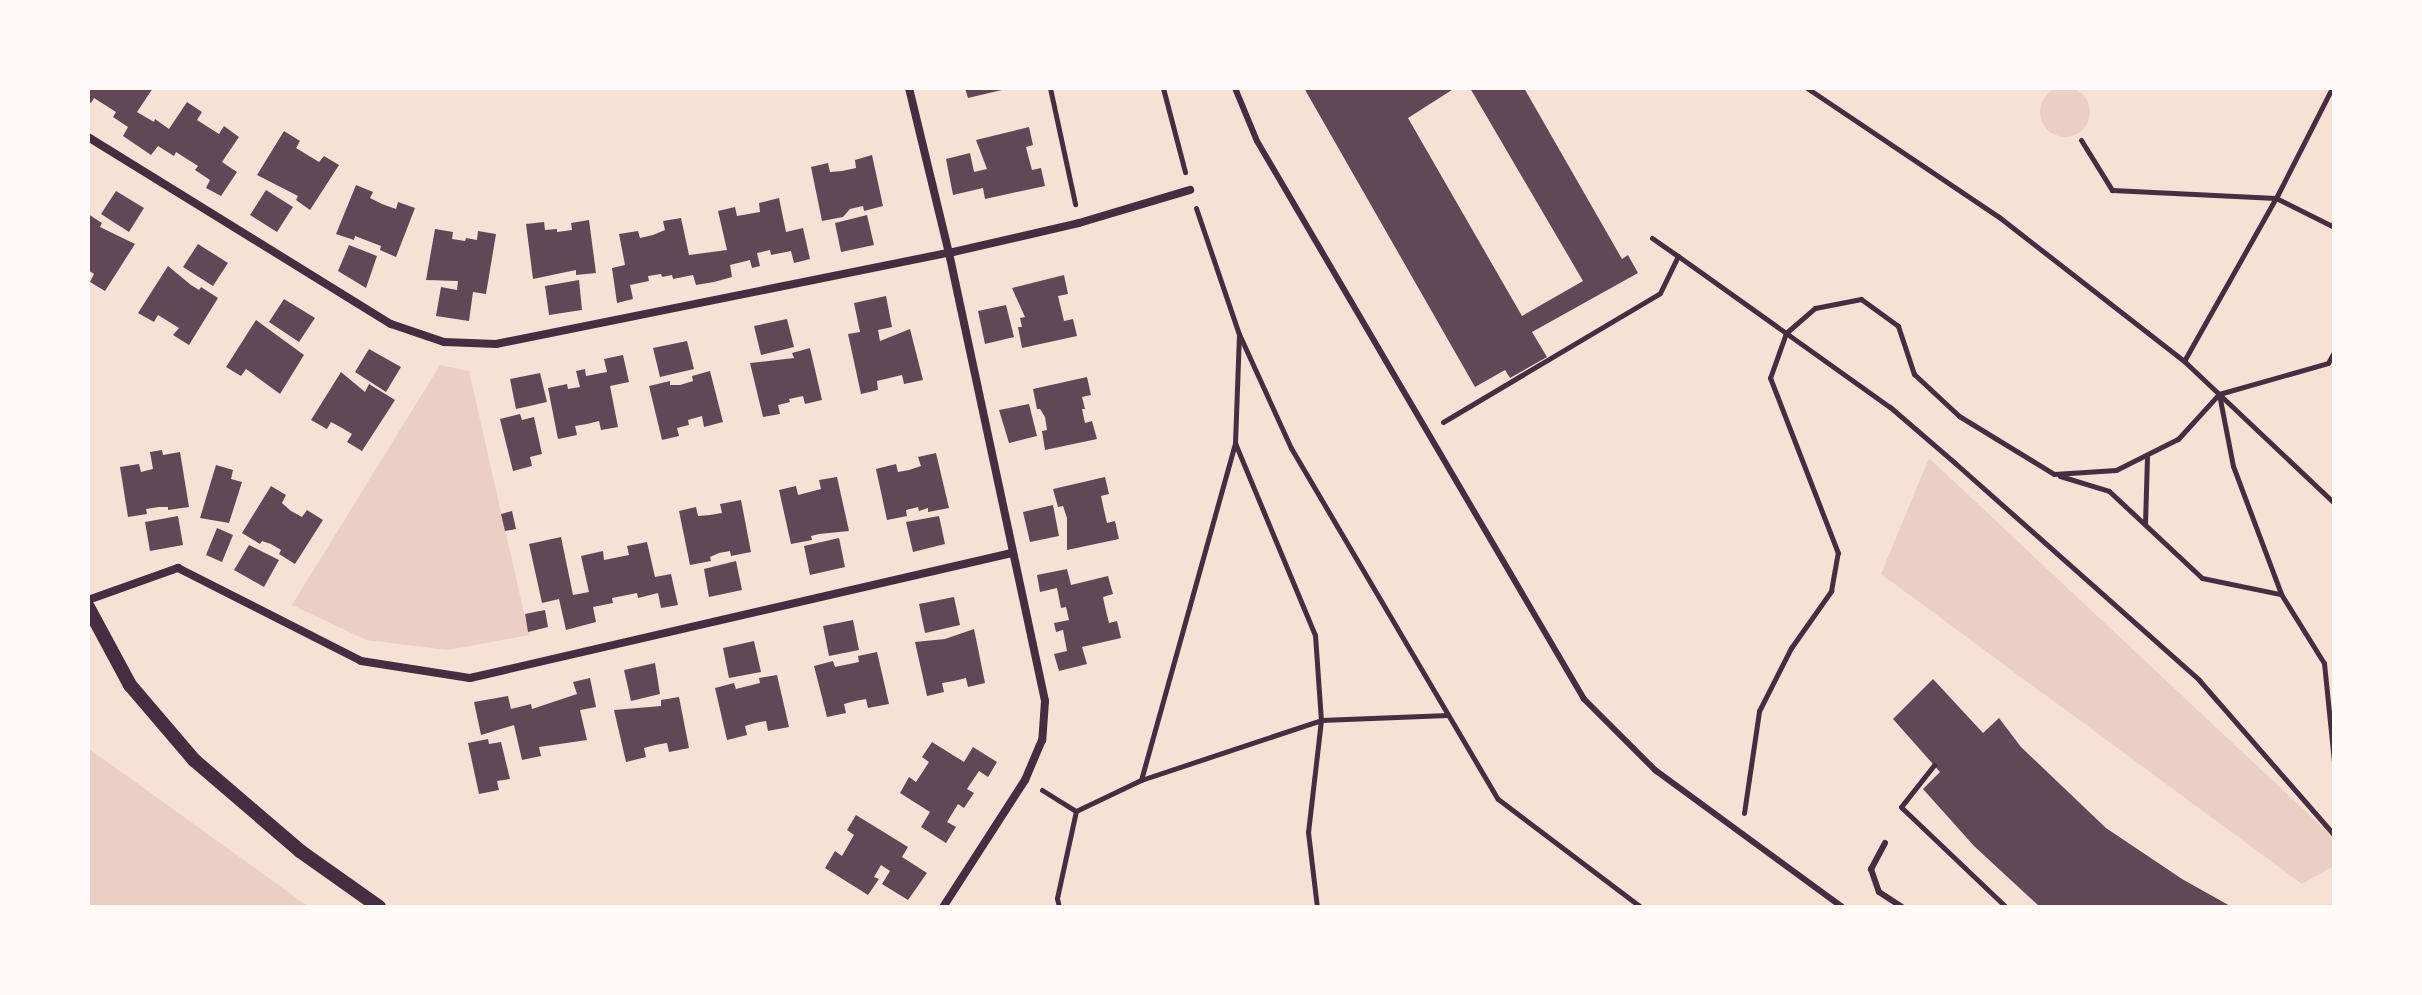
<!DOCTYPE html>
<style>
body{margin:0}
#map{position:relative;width:2422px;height:995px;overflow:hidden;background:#f7e1d7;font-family:"Open Sans",sans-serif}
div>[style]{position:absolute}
.green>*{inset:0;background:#ebcfc5}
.round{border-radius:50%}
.building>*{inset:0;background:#644757}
.path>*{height:5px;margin:-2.5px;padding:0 2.5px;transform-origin:2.5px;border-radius:2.5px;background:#4a2c40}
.service>*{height:6px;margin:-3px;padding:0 3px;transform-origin:3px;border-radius:3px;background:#4a2c40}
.minor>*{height:8px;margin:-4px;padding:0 4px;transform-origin:4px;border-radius:4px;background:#4a2c40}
.tertiary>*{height:14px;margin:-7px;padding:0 7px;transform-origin:7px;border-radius:7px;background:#4a2c40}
span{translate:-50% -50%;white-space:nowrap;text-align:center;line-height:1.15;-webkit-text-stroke:8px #fffaf5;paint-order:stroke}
.frame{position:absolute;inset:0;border:90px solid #fffaf5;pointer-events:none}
</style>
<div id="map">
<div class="green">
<i class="round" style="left:2040px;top:87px;width:50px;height:50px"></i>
<i style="clip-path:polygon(440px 365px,469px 371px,529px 635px,448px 650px,366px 640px,292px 605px)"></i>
<i style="clip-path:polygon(1929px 458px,2334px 838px,2334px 866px,2302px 884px,1881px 574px)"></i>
<i style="clip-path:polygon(88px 748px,309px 907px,88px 907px)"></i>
</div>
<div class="building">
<i style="clip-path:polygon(88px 88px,153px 88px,137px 112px,154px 122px,155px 119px,169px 129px,187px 102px,202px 112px,197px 120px,219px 134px,224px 126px,239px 137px,222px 162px,237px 172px,221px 196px,206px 188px,210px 180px,195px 170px,198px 166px,176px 152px,174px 156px,158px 146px,151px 155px,123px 136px,128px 127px,113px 117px,116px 112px,94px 98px,91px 103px,88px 101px)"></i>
<i style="clip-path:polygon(965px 88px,1006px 88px,1006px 89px,968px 98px)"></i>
<i style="clip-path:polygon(1304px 88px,1455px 88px,1408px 118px,1522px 316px,1583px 281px,1470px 88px,1524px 88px,1622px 259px,1628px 255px,1638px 273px,1532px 332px,1547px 357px,1510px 378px,1505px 370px,1475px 387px)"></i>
<i style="clip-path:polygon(1029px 127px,1033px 145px,1026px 147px,1029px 159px,1032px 170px,1041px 168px,1045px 186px,985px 199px,983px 188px,953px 195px,946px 159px,970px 153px,974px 172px,987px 169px,976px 140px)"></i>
<i style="clip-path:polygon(284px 131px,300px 141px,296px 148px,319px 162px,324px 156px,339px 165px,310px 210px,296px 200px,298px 196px,257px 175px)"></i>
<i style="clip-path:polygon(872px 155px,883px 206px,864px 211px,863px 206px,850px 209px,843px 217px,822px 221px,811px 167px,828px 163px,830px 172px,842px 171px,856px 168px,855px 160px)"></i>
<i style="clip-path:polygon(356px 185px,373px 192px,370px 198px,382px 204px,396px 209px,398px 202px,415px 208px,396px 257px,380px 250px,381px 246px,355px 236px,354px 240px,336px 234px)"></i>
<i style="clip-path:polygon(266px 190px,293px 207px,277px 232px,250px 215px)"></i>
<i style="clip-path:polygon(116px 191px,144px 208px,129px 232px,101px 214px)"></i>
<i style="clip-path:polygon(779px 198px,786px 232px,803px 228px,810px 259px,794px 263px,791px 251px,771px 255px,770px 250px,757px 253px,760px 266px,752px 268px,750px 260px,730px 265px,732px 277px,714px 282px,696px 285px,693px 275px,673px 279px,672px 275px,662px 277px,661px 274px,648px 276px,649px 281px,630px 285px,633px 299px,617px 303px,612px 268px,625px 265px,619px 234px,638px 231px,640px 238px,653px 235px,665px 230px,663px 221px,681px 218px,689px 255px,727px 250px,718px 211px,735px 207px,737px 216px,760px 212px,759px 203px)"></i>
<i style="clip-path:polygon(88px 214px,102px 223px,100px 227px,135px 244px,105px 291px,90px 282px,94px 274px,88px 270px)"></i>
<i style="clip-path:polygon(867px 215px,874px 245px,841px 252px,835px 223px)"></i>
<i style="clip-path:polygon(589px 220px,596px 273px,576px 275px,576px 270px,533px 279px,526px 224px,544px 222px,545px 230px,557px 229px,557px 232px,572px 230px,571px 223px)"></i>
<i style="clip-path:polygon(435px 229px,453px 232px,452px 239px,465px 241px,466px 238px,477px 240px,478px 231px,496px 234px,486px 294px,473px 292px,469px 321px,436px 316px,441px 287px,457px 290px,458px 281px,426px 280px)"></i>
<i style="clip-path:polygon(198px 244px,228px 263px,213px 286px,183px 267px)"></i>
<i style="clip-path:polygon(349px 245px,377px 256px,366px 288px,338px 271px)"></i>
<i style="clip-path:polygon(168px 266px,191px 285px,199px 290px,201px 287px,218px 298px,189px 345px,173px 335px,179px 328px,158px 315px,154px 322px,138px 313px)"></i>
<i style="clip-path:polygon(1064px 275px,1068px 294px,1058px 296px,1064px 321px,1073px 319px,1077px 336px,1022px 348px,1018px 327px,1022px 327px,1020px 318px,1025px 317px,1012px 288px)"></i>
<i style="clip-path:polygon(579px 280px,582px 310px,549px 315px,545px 286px)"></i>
<i style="clip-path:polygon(886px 296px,892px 327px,878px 330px,880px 341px,910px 329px,923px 380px,904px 384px,902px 375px,877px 381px,878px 390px,861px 394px,848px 334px,860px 332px,854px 303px)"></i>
<i style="clip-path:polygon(284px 299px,315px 318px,299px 342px,269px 322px)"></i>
<i style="clip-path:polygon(1006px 305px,1014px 337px,985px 344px,978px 311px)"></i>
<i style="clip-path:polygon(787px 319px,794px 347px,761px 355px,754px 326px)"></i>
<i style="clip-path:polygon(256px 320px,304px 355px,280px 394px,246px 369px,241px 376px,226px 367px)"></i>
<i style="clip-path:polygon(687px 341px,694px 369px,660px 377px,653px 348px)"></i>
<i style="clip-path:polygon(810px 348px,822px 400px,805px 404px,803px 396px,789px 399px,790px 402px,778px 405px,780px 414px,763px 417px,750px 363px,794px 358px,792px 353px)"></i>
<i style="clip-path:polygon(369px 349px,401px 367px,386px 392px,355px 372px)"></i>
<i style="clip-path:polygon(623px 355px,629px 382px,610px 386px,618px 427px,601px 430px,599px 421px,587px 424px,575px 426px,577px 435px,558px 439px,548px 388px,567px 384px,568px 389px,580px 387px,576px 371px,585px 369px,586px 376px,607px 372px,604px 359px)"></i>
<i style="clip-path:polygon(710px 371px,723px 422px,704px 427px,702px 416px,688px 420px,689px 425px,677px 428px,679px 436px,662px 440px,649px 386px,670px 381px,670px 385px,680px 385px,693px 381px,692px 376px)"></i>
<i style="clip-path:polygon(341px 372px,365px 392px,369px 384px,395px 400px,362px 451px,347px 442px,352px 434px,342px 428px,331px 422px,327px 429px,311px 420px)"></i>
<i style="clip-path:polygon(540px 373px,547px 402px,516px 409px,510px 379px)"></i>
<i style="clip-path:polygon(1087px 377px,1091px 395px,1082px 397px,1085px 409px,1082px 409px,1085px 423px,1092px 421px,1097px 439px,1045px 450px,1042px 431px,1047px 430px,1045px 417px,1040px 409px,1037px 409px,1033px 389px)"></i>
<i style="clip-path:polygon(1029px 404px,1037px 436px,1009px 443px,999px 410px)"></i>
<i style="clip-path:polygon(520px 414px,522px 420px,534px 417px,542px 454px,530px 457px,532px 466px,513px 471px,500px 419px)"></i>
<i style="clip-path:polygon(162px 450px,163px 455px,180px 452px,189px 507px,168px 510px,168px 507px,159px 507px,146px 509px,147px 514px,128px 517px,120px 467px,139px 464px,141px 472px,153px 469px,150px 452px)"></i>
<i style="clip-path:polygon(936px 453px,949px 508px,928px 512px,928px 508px,919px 511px,918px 507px,906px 510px,907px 516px,887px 520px,876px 469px,896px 464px,898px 472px,909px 470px,921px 466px,918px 457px)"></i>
<i style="clip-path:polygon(216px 465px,233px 470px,231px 479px,242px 482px,229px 523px,200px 518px)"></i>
<i style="clip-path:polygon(837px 477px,849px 531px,819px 534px,811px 536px,812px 540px,791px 544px,779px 490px,796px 486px,798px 495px,821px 489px,819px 480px)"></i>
<i style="clip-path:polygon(1105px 477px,1109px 494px,1101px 496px,1104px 510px,1107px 523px,1115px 521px,1119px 539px,1067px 550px,1067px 518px,1063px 506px,1058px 507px,1053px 489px)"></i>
<i style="clip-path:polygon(271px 486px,286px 495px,282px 503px,291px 511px,302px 517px,307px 510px,323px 520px,295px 564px,279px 554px,281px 550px,271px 544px,262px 541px,260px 544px,242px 533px)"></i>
<i style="clip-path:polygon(741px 500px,751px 552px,731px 556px,730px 551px,719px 553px,710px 557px,711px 561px,690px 565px,679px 511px,696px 507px,698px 516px,710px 515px,722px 513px,720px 504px)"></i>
<i style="clip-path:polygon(1053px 505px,1059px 536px,1030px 542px,1023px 512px)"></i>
<i style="clip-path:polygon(512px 511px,516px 529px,505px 531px,501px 514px)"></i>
<i style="clip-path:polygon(178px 516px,183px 545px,150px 551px,145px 522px)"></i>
<i style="clip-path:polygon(939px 516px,945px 544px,913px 552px,906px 522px)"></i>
<i style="clip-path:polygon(217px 528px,233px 535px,222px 562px,206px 555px)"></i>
<i style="clip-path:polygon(561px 537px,573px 595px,589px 592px,581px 556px,603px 551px,604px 560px,629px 555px,627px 546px,647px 542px,655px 577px,671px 574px,678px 605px,661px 608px,658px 593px,638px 598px,637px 593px,612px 598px,613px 603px,593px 607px,596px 622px,566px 630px,559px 599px,542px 603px,529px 544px)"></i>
<i style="clip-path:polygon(839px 538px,845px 567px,810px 575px,804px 546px)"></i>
<i style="clip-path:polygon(249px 545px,279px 560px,264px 587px,234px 570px)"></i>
<i style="clip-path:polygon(736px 561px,742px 590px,709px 597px,704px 569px)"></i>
<i style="clip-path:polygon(1067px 569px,1071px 585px,1108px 576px,1113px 594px,1103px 597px,1106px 611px,1109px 623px,1117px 621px,1121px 638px,1082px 647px,1087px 664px,1059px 671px,1054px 654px,1067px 651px,1063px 630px,1056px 632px,1054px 623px,1069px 620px,1066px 607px,1061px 608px,1057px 588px,1040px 592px,1037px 575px)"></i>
<i style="clip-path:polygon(954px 597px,960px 625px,925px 633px,919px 604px)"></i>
<i style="clip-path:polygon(545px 610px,548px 627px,528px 632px,525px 614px)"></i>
<i style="clip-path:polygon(853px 620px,859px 650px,829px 656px,823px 626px)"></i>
<i style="clip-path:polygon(974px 629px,985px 683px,968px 687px,966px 678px,954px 681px,942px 683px,944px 692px,927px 696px,915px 642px,945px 639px)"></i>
<i style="clip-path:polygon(754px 641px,761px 672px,729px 678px,723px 648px)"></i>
<i style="clip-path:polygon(877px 652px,889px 704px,868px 708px,866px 699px,855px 701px,844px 704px,846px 713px,827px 717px,814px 666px,833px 661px,835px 667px,859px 662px,858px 656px)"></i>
<i style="clip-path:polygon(655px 663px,660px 694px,631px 701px,624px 670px)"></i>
<i style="clip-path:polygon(777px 675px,789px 727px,768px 731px,766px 721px,755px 723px,745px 726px,747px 735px,727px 740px,715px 688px,734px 683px,736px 689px,760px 683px,759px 678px)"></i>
<i style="clip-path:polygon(590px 678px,596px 707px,580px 710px,587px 740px,539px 747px,541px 756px,522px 760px,514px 725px,481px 735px,474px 702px,508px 696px,511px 709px,531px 704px,532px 709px,577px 694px,573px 682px)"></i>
<i style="clip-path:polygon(1933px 679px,1983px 733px,1999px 718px,2021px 747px,2106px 828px,2182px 879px,2232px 907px,2040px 907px,1974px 846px,1923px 789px,1940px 772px,1893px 719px)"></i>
<i style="clip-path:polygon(679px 697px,689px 748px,669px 752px,667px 743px,655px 745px,644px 748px,646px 757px,626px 762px,614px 710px,661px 706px,661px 700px)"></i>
<i style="clip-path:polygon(488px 739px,489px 744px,501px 742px,510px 779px,497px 781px,499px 790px,479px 794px,468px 743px)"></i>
<i style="clip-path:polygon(932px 742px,964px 762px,973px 747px,997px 762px,988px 777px,979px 771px,967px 789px,974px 793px,964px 808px,958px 804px,947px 822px,956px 827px,946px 843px,921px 827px,930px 812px,900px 793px,909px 777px,916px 782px,929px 762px,922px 757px)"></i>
<i style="clip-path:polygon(856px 815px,908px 847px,902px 857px,927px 873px,908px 900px,882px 884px,890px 871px,881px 865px,874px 877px,879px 879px,868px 895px,825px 868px,835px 851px,842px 856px,854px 835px,847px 830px)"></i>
</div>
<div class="path">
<i style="left:1050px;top:88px;width:119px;rotate:77.8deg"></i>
<i style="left:1163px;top:88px;width:87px;rotate:75.3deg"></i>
<i style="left:1807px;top:88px;width:231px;rotate:33.9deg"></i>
<i style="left:1999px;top:217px;width:234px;rotate:37.9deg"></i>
<i style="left:2184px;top:361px;width:207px;rotate:43.4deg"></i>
<i style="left:2081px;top:140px;width:59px;rotate:58.2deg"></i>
<i style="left:2112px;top:190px;width:164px;rotate:2.8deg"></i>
<i style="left:2276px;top:198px;width:65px;rotate:26.6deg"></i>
<i style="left:1196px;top:208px;width:133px;rotate:71.2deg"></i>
<i style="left:1239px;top:334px;width:125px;rotate:65.5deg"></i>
<i style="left:1291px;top:448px;width:407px;rotate:59.5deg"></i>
<i style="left:1498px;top:799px;width:179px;rotate:37.1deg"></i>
<i style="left:1652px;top:238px;width:32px;rotate:35deg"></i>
<i style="left:2184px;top:361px;width:187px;rotate:-60.6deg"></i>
<i style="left:2276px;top:198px;width:123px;rotate:-63deg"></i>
<i style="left:2219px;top:394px;width:73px;rotate:79deg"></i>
<i style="left:2233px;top:466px;width:137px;rotate:69.4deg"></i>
<i style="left:2281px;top:594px;width:81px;rotate:58.1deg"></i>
<i style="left:2324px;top:663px;width:100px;rotate:84.2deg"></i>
<i style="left:1443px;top:422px;width:252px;rotate:-30.7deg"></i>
<i style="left:1660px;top:293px;width:41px;rotate:-64.1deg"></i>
<i style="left:1678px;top:256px;width:260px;rotate:35.5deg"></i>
<i style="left:1890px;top:407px;width:86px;rotate:40.7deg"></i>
<i style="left:1955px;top:463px;width:327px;rotate:41.6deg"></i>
<i style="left:2199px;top:680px;width:206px;rotate:48.9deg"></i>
<i style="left:1235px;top:443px;width:208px;rotate:67.4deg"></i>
<i style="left:1315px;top:635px;width:85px;rotate:86deg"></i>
<i style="left:1321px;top:720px;width:113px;rotate:96.6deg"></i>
<i style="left:1308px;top:832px;width:76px;rotate:83.2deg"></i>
<i style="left:2060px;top:476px;width:51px;rotate:17deg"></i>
<i style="left:2109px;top:491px;width:127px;rotate:43.1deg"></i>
<i style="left:2202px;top:578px;width:80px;rotate:11.6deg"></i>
<i style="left:2145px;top:524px;width:69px;rotate:-88.3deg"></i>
<i style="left:1934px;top:765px;width:53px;rotate:128.2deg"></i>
<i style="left:1901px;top:807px;width:145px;rotate:43.6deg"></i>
<i style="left:1141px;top:780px;width:190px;rotate:-18.4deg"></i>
<i style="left:1321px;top:720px;width:127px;rotate:-2.3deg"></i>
<i style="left:1042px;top:790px;width:40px;rotate:32deg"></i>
<i style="left:1076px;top:811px;width:72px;rotate:-25.5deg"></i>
<i style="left:1141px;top:780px;width:350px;rotate:-74.4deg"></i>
<i style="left:1235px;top:443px;width:108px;rotate:-87.9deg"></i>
<i style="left:1744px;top:813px;width:103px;rotate:-81.6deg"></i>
<i style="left:1759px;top:711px;width:71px;rotate:-63.1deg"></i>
<i style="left:1791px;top:648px;width:70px;rotate:-54.9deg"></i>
<i style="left:1831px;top:591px;width:39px;rotate:-80deg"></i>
<i style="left:1838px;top:553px;width:188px;rotate:-111.2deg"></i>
<i style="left:1770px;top:378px;width:48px;rotate:-70.4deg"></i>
<i style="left:1786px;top:333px;width:38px;rotate:-41deg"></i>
<i style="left:1815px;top:308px;width:47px;rotate:-11.1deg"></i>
<i style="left:1861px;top:299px;width:46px;rotate:36.1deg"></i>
<i style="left:1898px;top:326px;width:51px;rotate:71.6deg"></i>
<i style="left:1914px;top:374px;width:62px;rotate:43deg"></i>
<i style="left:1959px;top:416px;width:111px;rotate:31.4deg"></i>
<i style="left:2054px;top:474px;width:62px;rotate:-3.7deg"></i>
<i style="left:2116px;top:470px;width:69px;rotate:-26.6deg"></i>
<i style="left:2178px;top:439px;width:61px;rotate:-47.7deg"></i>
<i style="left:2219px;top:394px;width:113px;rotate:-15.9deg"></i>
<i style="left:2328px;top:363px;width:13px;rotate:-61deg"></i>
<i style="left:1059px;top:907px;width:9px;rotate:-103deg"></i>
<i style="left:1057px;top:898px;width:89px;rotate:-77.7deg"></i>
</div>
<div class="service">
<i style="left:1235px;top:88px;width:57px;rotate:67.5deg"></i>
<i style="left:1257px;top:141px;width:647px;rotate:59.63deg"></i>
<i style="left:1584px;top:699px;width:100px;rotate:45deg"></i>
<i style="left:1655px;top:770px;width:232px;rotate:36.2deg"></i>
<i style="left:1885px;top:843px;width:30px;rotate:118deg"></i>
<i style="left:1871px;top:869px;width:24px;rotate:71deg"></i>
<i style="left:1879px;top:892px;width:27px;rotate:33deg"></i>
</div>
<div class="minor">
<i style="left:909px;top:88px;width:170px;rotate:76.4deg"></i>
<i style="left:949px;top:253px;width:458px;rotate:77.9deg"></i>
<i style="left:1045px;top:701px;width:39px;rotate:94deg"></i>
<i style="left:1042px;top:740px;width:43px;rotate:113deg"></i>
<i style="left:1025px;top:780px;width:151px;rotate:122.8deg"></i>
<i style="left:88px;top:137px;width:356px;rotate:31.7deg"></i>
<i style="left:391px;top:324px;width:56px;rotate:18.8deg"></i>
<i style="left:444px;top:342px;width:52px;rotate:2.2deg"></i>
<i style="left:496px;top:344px;width:462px;rotate:-11.4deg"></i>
<i style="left:949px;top:253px;width:133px;rotate:-13deg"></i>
<i style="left:1079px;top:223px;width:116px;rotate:-16.6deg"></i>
<i style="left:88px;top:600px;width:96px;rotate:-19.6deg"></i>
<i style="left:178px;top:568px;width:205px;rotate:26.9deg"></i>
<i style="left:361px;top:661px;width:110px;rotate:8.9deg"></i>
<i style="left:470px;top:678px;width:556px;rotate:-12.99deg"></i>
</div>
<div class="tertiary">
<i style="left:88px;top:607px;width:89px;rotate:61.7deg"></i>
<i style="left:130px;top:685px;width:99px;rotate:49.5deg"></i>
<i style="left:194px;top:760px;width:140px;rotate:40.6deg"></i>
<i style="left:300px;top:851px;width:97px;rotate:35.3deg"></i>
</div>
<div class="frame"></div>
</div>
